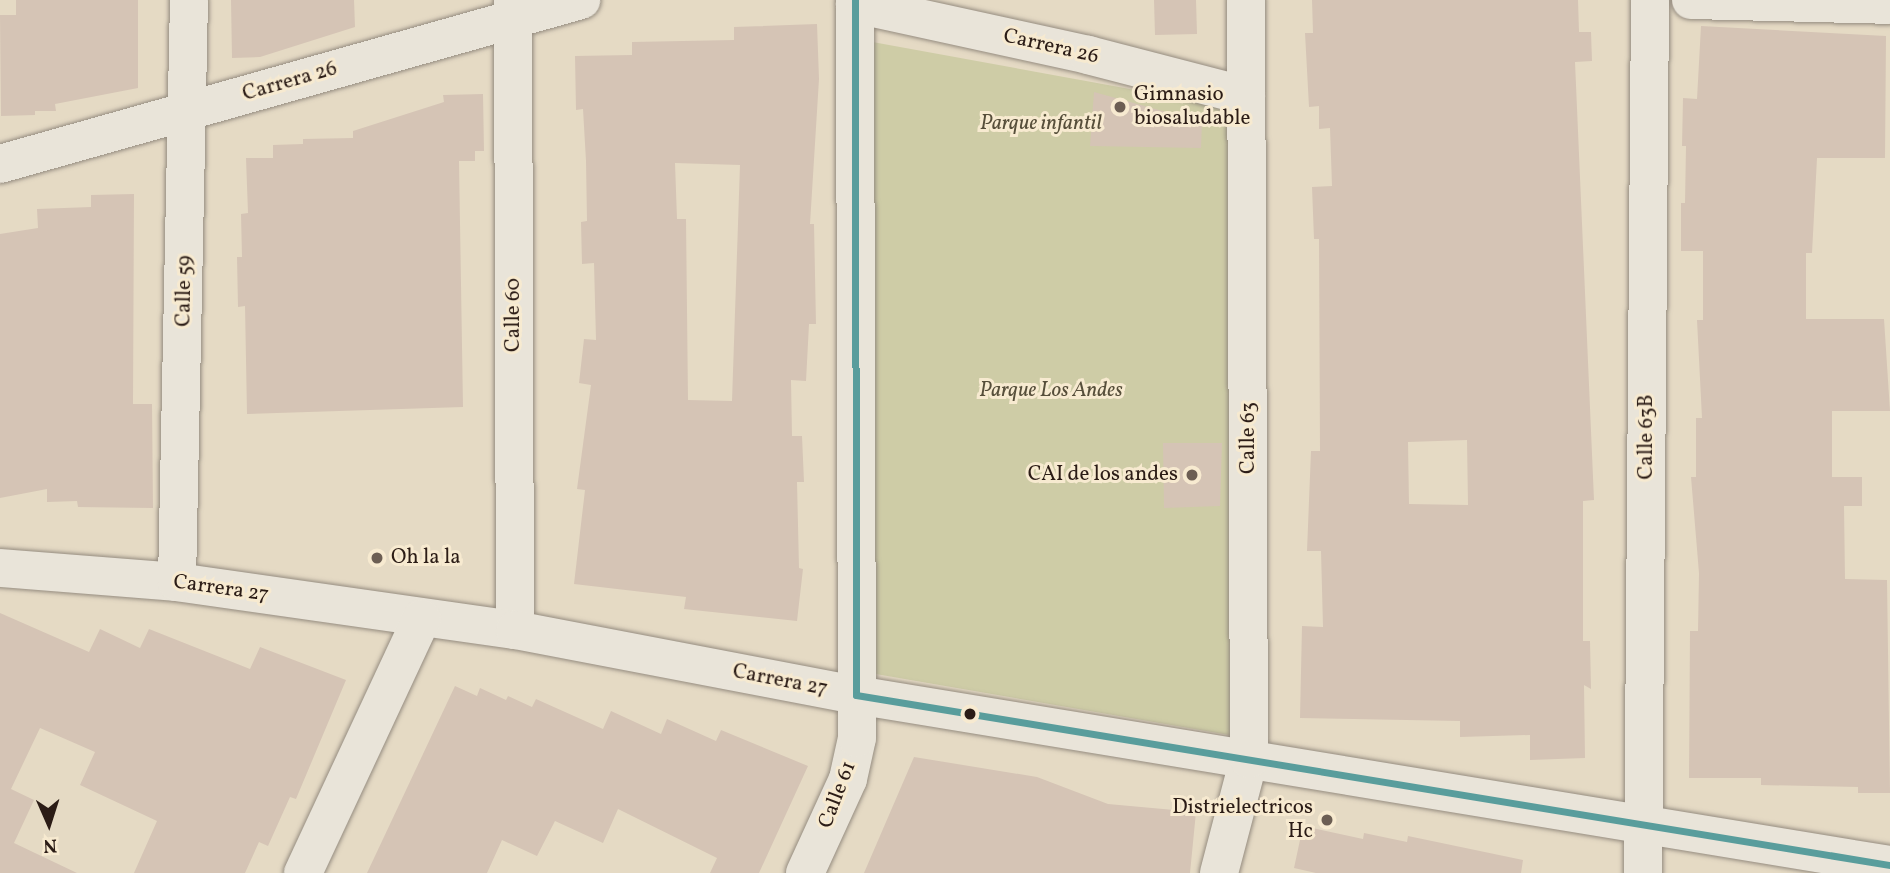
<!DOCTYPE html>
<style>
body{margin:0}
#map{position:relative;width:1890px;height:873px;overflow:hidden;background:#e5dac4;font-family:Vollkorn,serif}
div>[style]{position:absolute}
.green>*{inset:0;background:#cecca6}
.building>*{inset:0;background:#d5c4b5}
.roads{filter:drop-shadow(0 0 2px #958c80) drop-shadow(0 0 2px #958c80)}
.minor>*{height:38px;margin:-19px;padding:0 19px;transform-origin:19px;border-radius:19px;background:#e9e4d9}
.bus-1>*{height:7px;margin:-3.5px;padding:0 3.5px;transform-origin:3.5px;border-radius:3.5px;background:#599d9c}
.dots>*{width:19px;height:19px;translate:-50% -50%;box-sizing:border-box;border:4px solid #f7ead0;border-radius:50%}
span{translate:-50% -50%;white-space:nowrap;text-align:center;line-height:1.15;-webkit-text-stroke:6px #f7ead0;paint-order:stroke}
.street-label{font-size:21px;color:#2b1c16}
.poi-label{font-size:21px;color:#2b1c16}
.left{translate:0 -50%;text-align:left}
.right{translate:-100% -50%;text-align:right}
.park-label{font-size:21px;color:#564e3a;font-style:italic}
.north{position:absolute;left:14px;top:789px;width:70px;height:70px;-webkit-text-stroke:5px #f7ead0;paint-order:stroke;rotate:177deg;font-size:19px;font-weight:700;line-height:28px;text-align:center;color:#2b1c16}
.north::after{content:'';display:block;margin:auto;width:24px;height:32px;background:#2b1c16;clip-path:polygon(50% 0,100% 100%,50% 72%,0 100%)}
</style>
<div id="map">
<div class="green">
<i style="clip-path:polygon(867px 41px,1234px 108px,1235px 736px,870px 673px)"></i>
</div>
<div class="building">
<i style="clip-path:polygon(16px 0,138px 0,138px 88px,55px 104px,56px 111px,35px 111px,35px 115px,1px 116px,0 15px,16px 15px)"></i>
<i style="clip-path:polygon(231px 0,354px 0,355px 27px,260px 57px,232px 58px)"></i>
<i style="clip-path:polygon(1154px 0,1196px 0,1197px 34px,1155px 35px)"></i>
<i style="clip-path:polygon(evenodd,1312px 0,1578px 0,1579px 32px,1591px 32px,1592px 61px,1575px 62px,1594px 500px,1583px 501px,1583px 641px,1590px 641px,1591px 689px,1584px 685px,1585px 758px,1530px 760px,1530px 735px,1460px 737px,1460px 721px,1300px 718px,1302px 626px,1323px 627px,1321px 551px,1307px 551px,1311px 451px,1320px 451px,1319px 239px,1314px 239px,1312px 187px,1332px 186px,1330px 128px,1319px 129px,1319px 106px,1309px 107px,1305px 33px,1313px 33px,1312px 0,1467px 440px,1468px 505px,1409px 504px,1408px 442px,1467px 440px)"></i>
<i style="clip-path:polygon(evenodd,817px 24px,819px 79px,810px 224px,814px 224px,816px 324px,809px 324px,806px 381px,791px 380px,792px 436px,802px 436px,804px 482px,797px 482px,799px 568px,803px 569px,797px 621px,684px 609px,686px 597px,574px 584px,585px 490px,577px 489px,591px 385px,579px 383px,584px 339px,596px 340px,594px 263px,582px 264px,581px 222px,587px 221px,586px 161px,583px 109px,576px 110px,575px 56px,632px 55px,632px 42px,734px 40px,734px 27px,817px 24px,675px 163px,740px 165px,732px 401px,688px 400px,686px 219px,677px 219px,675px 163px)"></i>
<i style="clip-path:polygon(1701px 26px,1886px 36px,1885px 158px,1817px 158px,1812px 253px,1806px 253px,1806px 319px,1884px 319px,1890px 411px,1832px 411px,1832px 477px,1862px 477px,1862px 506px,1844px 506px,1845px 579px,1887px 580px,1890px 793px,1858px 793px,1858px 787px,1761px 785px,1761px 778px,1689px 778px,1690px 631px,1698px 631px,1699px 573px,1691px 477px,1696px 477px,1696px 418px,1702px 418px,1697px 320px,1703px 320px,1703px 251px,1681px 251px,1681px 203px,1685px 203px,1686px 146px,1682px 146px,1683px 98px,1697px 99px)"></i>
<i style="clip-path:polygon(1094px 92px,1202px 122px,1201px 148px,1090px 146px)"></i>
<i style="clip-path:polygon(483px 94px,484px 151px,475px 151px,475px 161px,459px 161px,463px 407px,247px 414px,245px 306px,238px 307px,237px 257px,242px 257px,241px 214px,248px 213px,246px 158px,273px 158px,273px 145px,303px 144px,303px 139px,353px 138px,353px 131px,444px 102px,443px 95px)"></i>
<i style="clip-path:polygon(134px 194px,133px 404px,152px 404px,153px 508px,78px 507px,77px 501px,47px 502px,47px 489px,0 498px,0 234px,38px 228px,37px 209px,91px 207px,91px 195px)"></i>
<i style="clip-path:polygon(1163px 443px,1222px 443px,1220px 506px,1164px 508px)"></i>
<i style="clip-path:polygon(0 613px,89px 652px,100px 629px,140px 648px,149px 629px,250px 669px,260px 647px,346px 680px,296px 799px,290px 797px,268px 846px,259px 842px,245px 873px,134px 873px,157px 821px,80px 785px,95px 752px,40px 728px,11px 789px,34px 800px,14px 843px,77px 873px,0 873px)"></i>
<i style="clip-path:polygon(455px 686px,477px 696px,480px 688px,506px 700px,508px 696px,532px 707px,536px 699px,603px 729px,611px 711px,661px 734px,667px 719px,716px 741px,721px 730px,808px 766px,759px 873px,710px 873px,717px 858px,618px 809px,603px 843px,555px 821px,537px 856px,502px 840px,487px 873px,367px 873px)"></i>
<i style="clip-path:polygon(914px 757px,1037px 777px,1108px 804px,1196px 812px,1190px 873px,864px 873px)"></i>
<i style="clip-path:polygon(1303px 826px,1363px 839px,1364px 833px,1407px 842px,1408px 836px,1523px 860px,1521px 873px,1316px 873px,1294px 868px)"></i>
</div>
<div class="roads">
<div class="minor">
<i style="left:513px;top:0;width:630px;rotate:89.82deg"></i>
<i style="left:1691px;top:0;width:199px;rotate:1.4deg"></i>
<i style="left:855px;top:4px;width:239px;rotate:12.3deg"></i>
<i style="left:1088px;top:55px;width:163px;rotate:14.5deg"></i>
<i style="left:0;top:164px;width:604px;rotate:-15.76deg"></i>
<i style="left:0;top:568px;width:178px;rotate:4.5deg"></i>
<i style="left:177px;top:582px;width:341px;rotate:8.1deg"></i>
<i style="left:515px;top:630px;width:347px;rotate:10.8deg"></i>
<i style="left:856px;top:695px;width:1048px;rotate:9.34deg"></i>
<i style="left:177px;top:582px;width:582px;rotate:-88.82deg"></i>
<i style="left:303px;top:873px;width:281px;rotate:-65deg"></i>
<i style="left:805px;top:873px;width:103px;rotate:-65.4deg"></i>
<i style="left:848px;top:779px;width:42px;rotate:-77.6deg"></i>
<i style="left:857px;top:738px;width:738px;rotate:-90.16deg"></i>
<i style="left:1219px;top:873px;width:118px;rotate:-75.3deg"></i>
<i style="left:1249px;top:759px;width:759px;rotate:-90.23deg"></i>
<i style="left:1643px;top:873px;width:873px;rotate:-89.54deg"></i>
</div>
</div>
<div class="bus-1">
<i style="left:855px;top:0;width:695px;rotate:89.92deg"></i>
<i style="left:856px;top:695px;width:1048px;rotate:9.34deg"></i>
</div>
<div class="dots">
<i style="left:1120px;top:107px;background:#6c5e53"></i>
<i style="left:1192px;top:475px;background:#6c5e53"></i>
<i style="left:377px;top:558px;background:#6c5e53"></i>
<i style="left:970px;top:714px;background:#2b1c16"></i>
<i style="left:1327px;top:820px;background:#6c5e53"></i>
</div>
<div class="street-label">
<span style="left:1051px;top:47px;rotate:13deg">Carrera 26</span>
<span style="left:290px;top:82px;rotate:-16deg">Carrera 26</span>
<span style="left:185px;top:291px;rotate:-89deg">Calle 59</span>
<span style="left:514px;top:315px;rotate:-90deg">Calle 60</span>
<span style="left:1647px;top:437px;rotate:-90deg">Calle 63B</span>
<span style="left:1249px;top:438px;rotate:-90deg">Calle 63</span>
<span style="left:221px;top:589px;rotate:8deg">Carrera 27</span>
<span style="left:780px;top:681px;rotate:11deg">Carrera 27</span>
<span style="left:838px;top:795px;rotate:-69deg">Calle 61</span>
</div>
<div class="poi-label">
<span class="left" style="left:1134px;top:107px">Gimnasio<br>biosaludable</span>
<span class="right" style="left:1178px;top:475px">CAI de los andes</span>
<span class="left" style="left:391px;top:558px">Oh la la</span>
<span class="right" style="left:1313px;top:820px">Distrielectricos<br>Hc</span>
</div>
<div class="park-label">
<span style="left:1041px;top:124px">Parque infantil</span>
<span style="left:1051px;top:391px">Parque Los Andes</span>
</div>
<div class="north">N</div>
</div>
